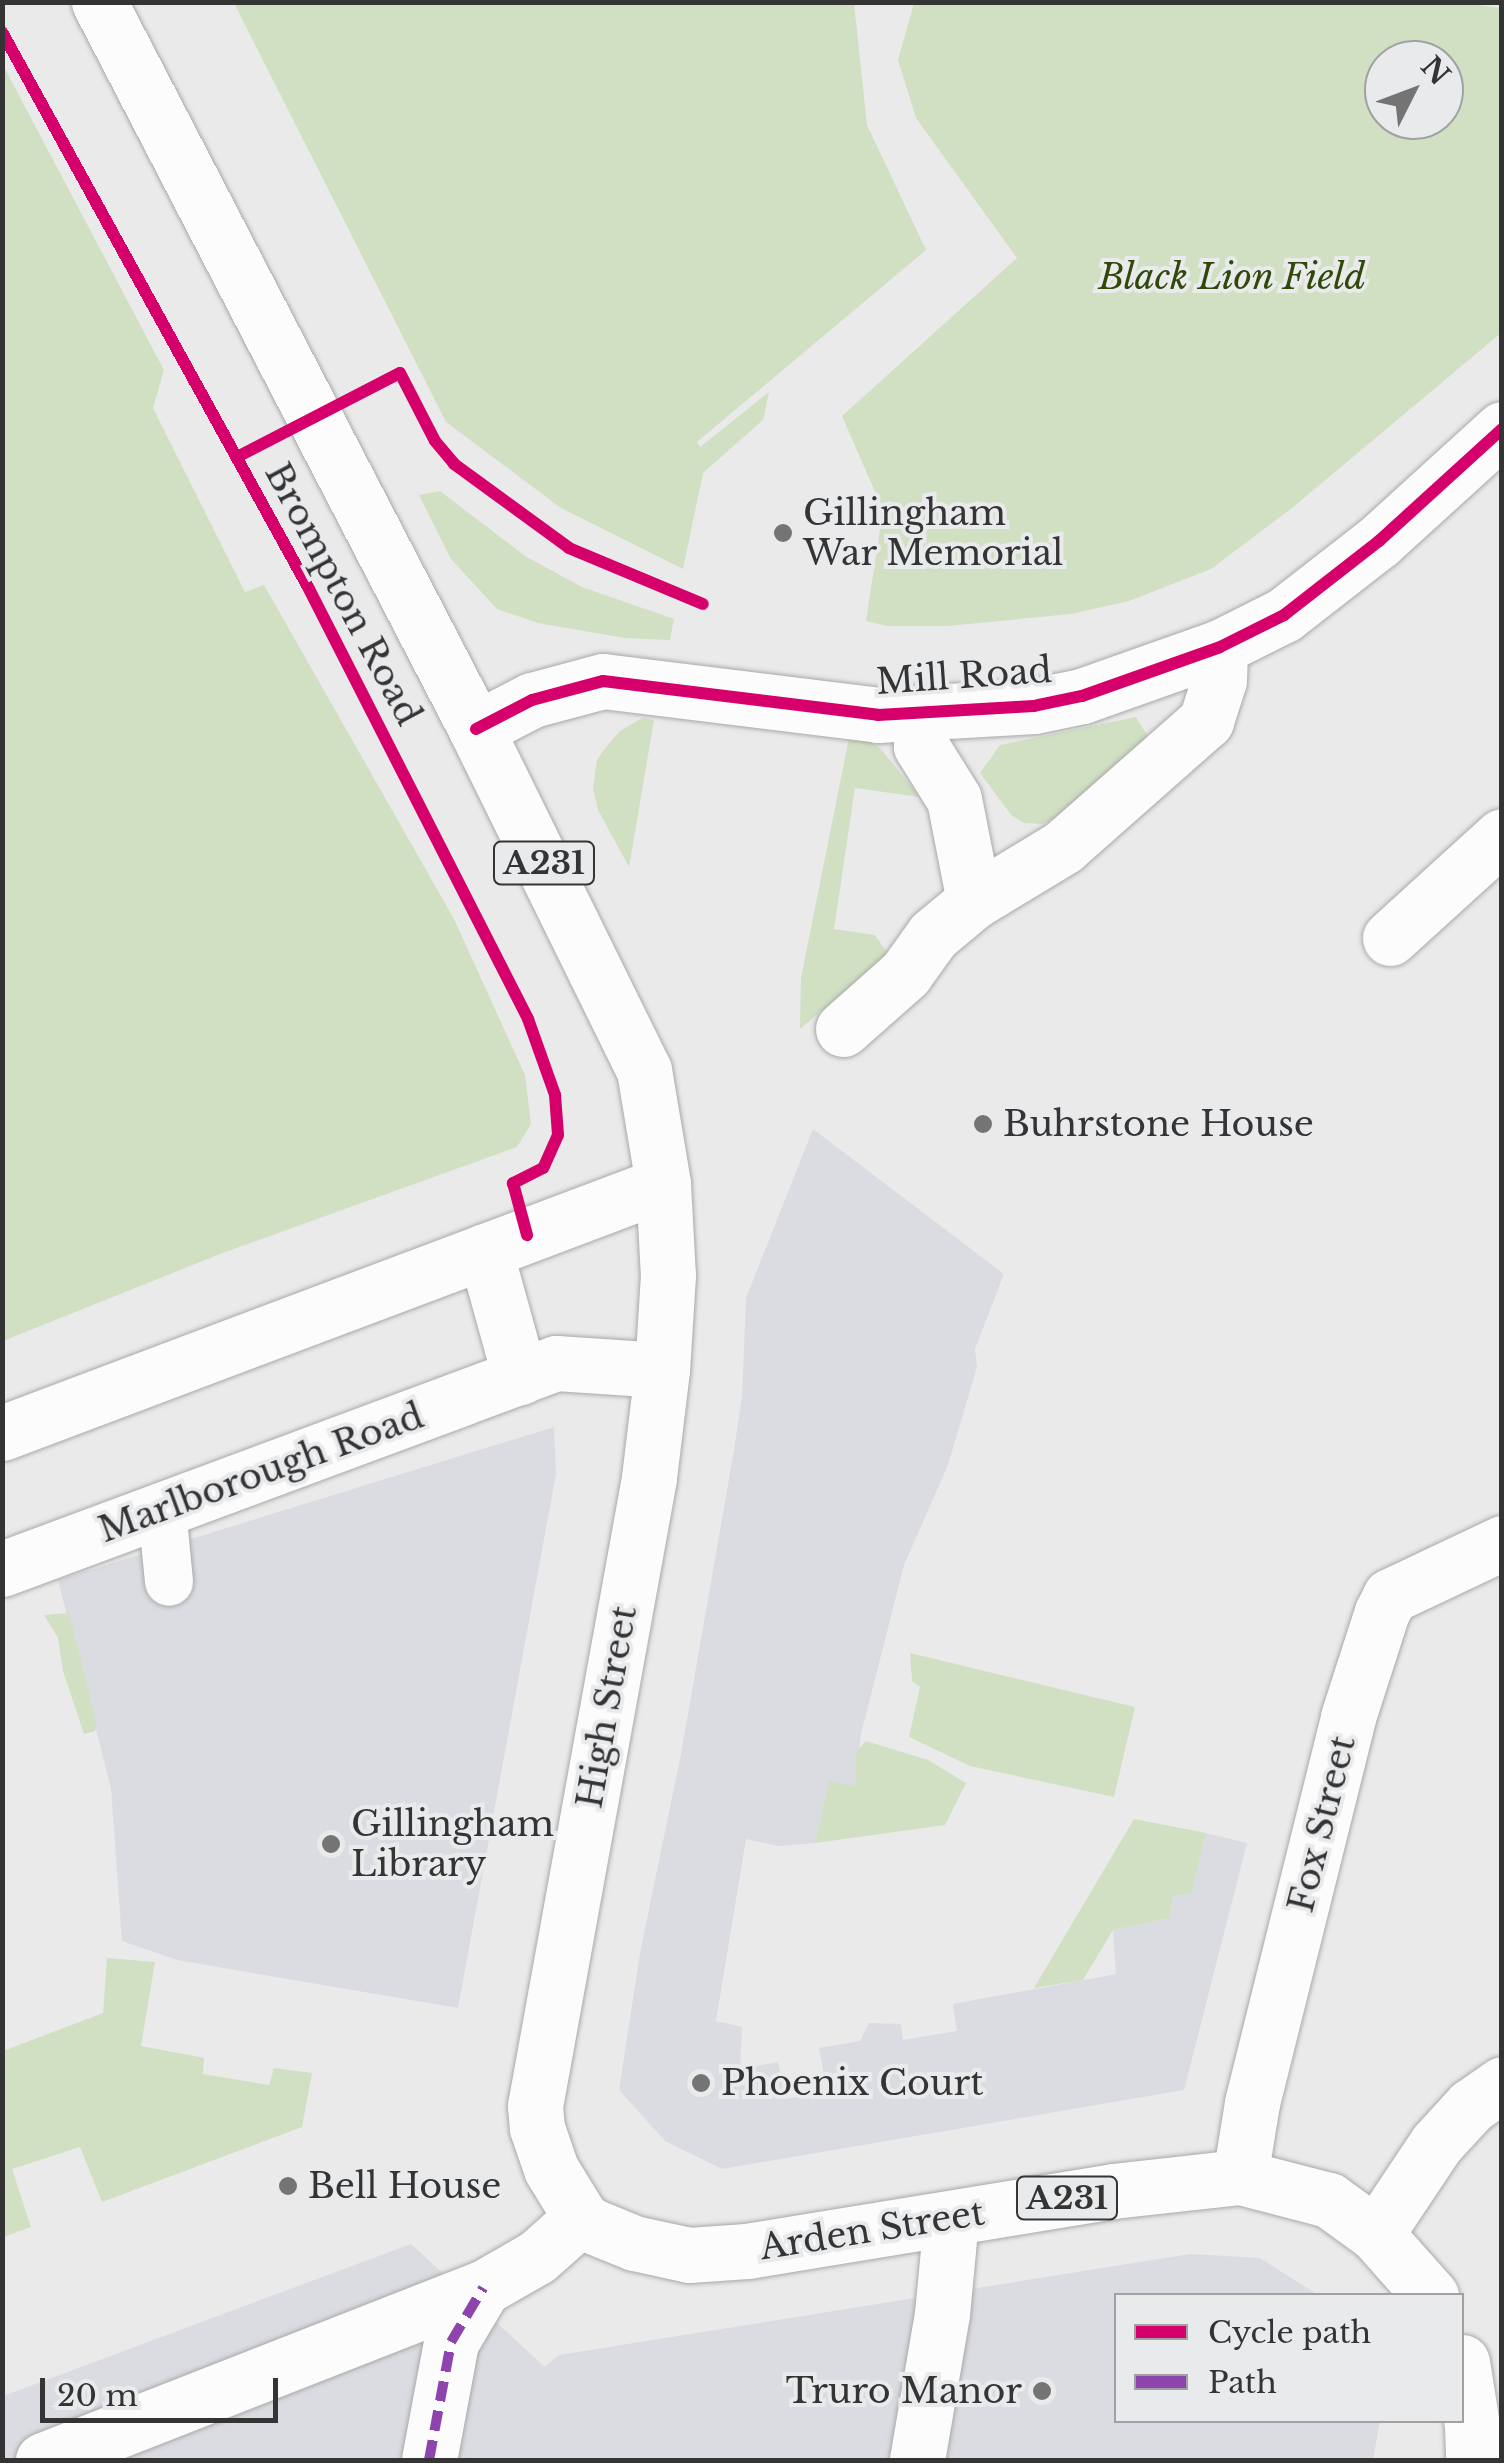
<!DOCTYPE html>
<style>
body{margin:0}
#map{position:relative;width:1504px;height:2463px;overflow:hidden;background:#eaeaeb;font-family:"Libre Baskerville",serif}
div>[style]{position:absolute}
.built>*{inset:0;background:#dadce2}
.green>*{inset:0;background:#d1e0c2}
.roads{filter:drop-shadow(0 0 2px #a9a9a9) drop-shadow(0 0 2px #a9a9a9)}
.service>*{height:48px;margin:-24px;padding:0 24px;transform-origin:24px;border-radius:24px;background:#fcfcfc}
.pedestrian>*{height:55px;margin:-27.5px;padding:0 27.5px;transform-origin:27.5px;border-radius:27.5px;background:#fcfcfc}
.minor>*{height:55px;margin:-27.5px;padding:0 27.5px;transform-origin:27.5px;border-radius:27.5px;background:#fcfcfc}
.primary>*{height:55px;margin:-27.5px;padding:0 27.5px;transform-origin:27.5px;border-radius:27.5px;background:#fcfcfc}
.quiet>*{height:10px;margin-top:-5px;transform-origin:0;background:repeating-linear-gradient(90deg,#8e44ad 0 20px,transparent 0 30px)}
.cycleway>*{height:12px;margin:-6px;padding:0 6px;transform-origin:6px;border-radius:6px;background:#d6006c}
.dots>*{width:28px;height:28px;translate:-50% -50%;box-sizing:border-box;border:5px solid #e9eaec;border-radius:50%}
span{translate:-50% -50%;white-space:nowrap;text-align:center;line-height:1.15;-webkit-text-stroke:8px #e9eaec;paint-order:stroke}
.shield-label span{padding:2px 8px;background:#e9eaec;border:2px solid;border-radius:8px;-webkit-text-stroke-width:0}
.shield-label{font-size:32px;color:#343435;font-weight:700}
.park-label{font-size:35px;color:#314908;font-style:italic}
.poi-label{font-size:35px;color:#343435}
.left{translate:0 -50%;text-align:left}
.right{translate:-100% -50%;text-align:right}
.street-label{font-size:35px;color:#343435}
.frame{position:absolute;inset:0;border:5px solid #343435;pointer-events:none}
.legend{position:absolute;left:1114px;top:2293px;width:350px;height:130px;box-sizing:border-box;background:#e9eaec;border:2px solid #a1a1a3;margin:0;padding:12px 18px;list-style:none;font-size:30px;color:#343435}
.legend li{display:flex;align-items:center;gap:20px;height:50px}
.legend b{width:50px;border:2px solid #a1a1a3}
.north{position:absolute;left:1364px;top:40px;width:100px;height:100px;box-sizing:border-box;background:#e9eaec;border:2px solid #a1a1a3;border-radius:50%;rotate:48deg;font-size:28px;font-weight:700;line-height:40px;text-align:center;color:#343435}
.north::after{content:'';display:block;margin:auto;width:35px;height:45px;background:#747475;clip-path:polygon(50% 0,100% 100%,50% 72%,0 100%)}
.scale{position:absolute;left:40px;top:2378px;width:238px;height:45px;box-sizing:border-box;border:5px solid #343435;border-top:0;padding-left:12px;font-size:30px;line-height:35px;white-space:nowrap;color:#343435;-webkit-text-stroke:8px #e9eaec;paint-order:stroke}
</style>
<div id="map">
<div class="built">
<i style="clip-path:polygon(813px 1129px,1004px 1274px,975px 1349px,977px 1367px,948px 1465px,904px 1565px,861px 1734px,856px 1786px,829px 1782px,815px 1843px,778px 1846px,746px 1839px,716px 2021px,742px 2027px,740px 2069px,778px 2062px,785px 2099px,827px 2091px,819px 2048px,860px 2041px,869px 2023px,901px 2024px,903px 2040px,957px 2031px,953px 2004px,1116px 1974px,1113px 1930px,1170px 1918px,1173px 1896px,1192px 1893px,1206px 1833px,1247px 1843px,1184px 2090px,722px 2169px,665px 2141px,619px 2090px,640px 1953px,681px 1754px,734px 1450px,742px 1396px,746px 1298px)"></i>
<i style="clip-path:polygon(554px 1427px,556px 1474px,458px 2008px,177px 1960px,122px 1941px,111px 1788px,58px 1580px)"></i>
<i style="clip-path:polygon(411px 2244px,545px 2367px,559px 2355px,1190px 2254px,1260px 2258px,1318px 2295px,1116px 2296px,1116px 2420px,1380px 2421px,1373px 2460px,3px 2460px,3px 2396px)"></i>
</div>
<div class="green">
<i style="clip-path:polygon(evenodd,1457px 2px,1501px 8px,1501px 333px,1292px 508px,1211px 569px,1129px 601px,1071px 614px,948px 626px,887px 626px,866px 621px,883px 510px,842px 416px,1017px 258px,916px 118px,898px 60px,914px 3px,1457px 2px,1384px 60px,1444px 60px,1444px 120px,1384px 120px,1384px 60px)"></i>
<i style="clip-path:polygon(234px 3px,854px 3px,867px 125px,926px 250px,697px 442px,700px 447px,769px 392px,763px 420px,703px 473px,683px 569px,561px 508px,446px 422px)"></i>
<i style="clip-path:polygon(2px 63px,164px 370px,153px 408px,245px 592px,264px 585px,454px 919px,525px 1075px,531px 1124px,517px 1147px,220px 1254px,3px 1341px)"></i>
<i style="clip-path:polygon(440px 491px,525px 556px,582px 587px,674px 619px,670px 640px,625px 638px,538px 623px,497px 609px,451px 559px,419px 495px)"></i>
<i style="clip-path:polygon(1136px 717px,1150px 740px,1060px 816px,1042px 824px,1024px 823px,1012px 816px,980px 773px,1000px 745px)"></i>
<i style="clip-path:polygon(642px 718px,654px 720px,629px 867px,598px 810px,593px 789px,597px 760px,606px 747px,620px 731px)"></i>
<i style="clip-path:polygon(849px 738px,866px 740px,879px 747px,920px 797px,855px 788px,834px 929px,875px 935px,888px 954px,800px 1029px,801px 978px)"></i>
<i style="clip-path:polygon(69px 1613px,97px 1725px,95px 1731px,84px 1734px,63px 1671px,58px 1638px,44px 1615px)"></i>
<i style="clip-path:polygon(910px 1653px,1135px 1707px,1114px 1797px,970px 1766px,909px 1737px,920px 1687px,912px 1681px)"></i>
<i style="clip-path:polygon(866px 1741px,928px 1760px,966px 1783px,945px 1825px,815px 1843px,829px 1781px,856px 1786px,856px 1752px)"></i>
<i style="clip-path:polygon(1134px 1819px,1206px 1833px,1192px 1893px,1173px 1896px,1170px 1918px,1113px 1930px,1083px 1980px,1034px 1988px)"></i>
<i style="clip-path:polygon(107px 1958px,155px 1962px,141px 2046px,204px 2058px,203px 2074px,269px 2085px,274px 2068px,312px 2073px,302px 2127px,102px 2202px,80px 2147px,12px 2169px,31px 2227px,3px 2237px,3px 2051px,103px 2013px)"></i>
</div>
<div class="roads">
<div class="service">
<i style="left:162px;top:1510px;width:72px;rotate:84.4deg"></i>
</div>
<div class="pedestrian">
<i style="left:429px;top:2460px;width:120px;rotate:-79.4deg"></i>
<i style="left:451px;top:2342px;width:63px;rotate:-59.3deg"></i>
</div>
<div class="minor">
<i style="left:922px;top:714px;width:32px;rotate:92deg"></i>
<i style="left:921px;top:746px;width:62px;rotate:58.1deg"></i>
<i style="left:954px;top:799px;width:104px;rotate:78.9deg"></i>
<i style="left:476px;top:729px;width:63px;rotate:-27.4deg"></i>
<i style="left:532px;top:700px;width:73px;rotate:-15deg"></i>
<i style="left:603px;top:681px;width:277px;rotate:7deg"></i>
<i style="left:878px;top:715px;width:156px;rotate:-3.3deg"></i>
<i style="left:1034px;top:706px;width:49px;rotate:-11.8deg"></i>
<i style="left:1082px;top:696px;width:146px;rotate:-19.5deg"></i>
<i style="left:1220px;top:647px;width:72px;rotate:-26.6deg"></i>
<i style="left:1284px;top:615px;width:120px;rotate:-37.9deg"></i>
<i style="left:1379px;top:541px;width:166px;rotate:-42.3deg"></i>
<i style="left:1390px;top:938px;width:151px;rotate:-42.3deg"></i>
<i style="left:843px;top:1029px;width:83px;rotate:-41.6deg"></i>
<i style="left:905px;top:974px;width:48px;rotate:-54.3deg"></i>
<i style="left:933px;top:935px;width:53px;rotate:-39.7deg"></i>
<i style="left:974px;top:901px;width:104px;rotate:-31.2deg"></i>
<i style="left:1063px;top:847px;width:191px;rotate:-41.4deg"></i>
<i style="left:1206px;top:721px;width:43px;rotate:-72.4deg"></i>
<i style="left:1219px;top:680px;width:33px;rotate:-88deg"></i>
<i style="left:485px;top:1251px;width:131px;rotate:74.5deg"></i>
<i style="left:2px;top:1433px;width:706px;rotate:-20.64deg"></i>
<i style="left:2px;top:1569px;width:591px;rotate:-20.4deg"></i>
<i style="left:556px;top:1363px;width:106px;rotate:3.8deg"></i>
<i style="left:1240px;top:2177px;width:75px;rotate:-80.8deg"></i>
<i style="left:1252px;top:2103px;width:398px;rotate:-76deg"></i>
<i style="left:1348px;top:1717px;width:110px;rotate:-72.1deg"></i>
<i style="left:1382px;top:1612px;width:18px;rotate:-63deg"></i>
<i style="left:1390px;top:1596px;width:124px;rotate:-25.3deg"></i>
<i style="left:1376px;top:2234px;width:108px;rotate:-56.3deg"></i>
<i style="left:1436px;top:2144px;width:52px;rotate:-47.4deg"></i>
<i style="left:1471px;top:2106px;width:38px;rotate:-35deg"></i>
<i style="left:43px;top:2460px;width:472px;rotate:-21.4deg"></i>
<i style="left:483px;top:2288px;width:62px;rotate:-29.9deg"></i>
<i style="left:537px;top:2257px;width:59px;rotate:-41.6deg"></i>
<i style="left:917px;top:2460px;width:148px;rotate:-80.3deg"></i>
<i style="left:942px;top:2314px;width:96px;rotate:-84.6deg"></i>
</div>
<div class="primary">
<i style="left:99px;top:2px;width:819px;rotate:62.59deg"></i>
<i style="left:476px;top:729px;width:380px;rotate:63.8deg"></i>
<i style="left:644px;top:1070px;width:116px;rotate:80.5deg"></i>
<i style="left:663px;top:1184px;width:91px;rotate:86.9deg"></i>
<i style="left:668px;top:1275px;width:95px;rotate:93.6deg"></i>
<i style="left:662px;top:1370px;width:109px;rotate:96.9deg"></i>
<i style="left:649px;top:1478px;width:638px;rotate:100.29deg"></i>
<i style="left:535px;top:2106px;width:22px;rotate:85deg"></i>
<i style="left:537px;top:2128px;width:43px;rotate:71.1deg"></i>
<i style="left:551px;top:2169px;width:57px;rotate:58.5deg"></i>
<i style="left:581px;top:2218px;width:11px;rotate:38deg"></i>
<i style="left:590px;top:2225px;width:48px;rotate:22.2deg"></i>
<i style="left:634px;top:2243px;width:56px;rotate:12.3deg"></i>
<i style="left:689px;top:2255px;width:58px;rotate:-3.9deg"></i>
<i style="left:747px;top:2251px;width:371px;rotate:-9.3deg"></i>
<i style="left:1113px;top:2191px;width:128px;rotate:-6.3deg"></i>
<i style="left:1240px;top:2177px;width:92px;rotate:14.5deg"></i>
<i style="left:1329px;top:2200px;width:58px;rotate:35.9deg"></i>
<i style="left:1376px;top:2234px;width:83px;rotate:48.4deg"></i>
<i style="left:1462px;top:2362px;width:64px;rotate:81deg"></i>
<i style="left:1472px;top:2425px;width:35px;rotate:88deg"></i>
</div>
</div>
<div class="quiet">
<i style="left:429px;top:2460px;width:120px;rotate:-79.4deg"></i>
<i style="left:451px;top:2342px;width:63px;rotate:-59.3deg"></i>
</div>
<div class="cycleway">
<i style="left:2px;top:32px;width:634px;rotate:61.13deg"></i>
<i style="left:308px;top:587px;width:485px;rotate:63deg"></i>
<i style="left:528px;top:1019px;width:81px;rotate:70.4deg"></i>
<i style="left:555px;top:1095px;width:40px;rotate:85.7deg"></i>
<i style="left:558px;top:1135px;width:36px;rotate:114deg"></i>
<i style="left:543px;top:1168px;width:34px;rotate:153deg"></i>
<i style="left:513px;top:1183px;width:54px;rotate:74.9deg"></i>
<i style="left:237px;top:457px;width:183px;rotate:-27.3deg"></i>
<i style="left:400px;top:373px;width:76px;rotate:62.8deg"></i>
<i style="left:435px;top:441px;width:30px;rotate:50deg"></i>
<i style="left:454px;top:464px;width:142px;rotate:36.1deg"></i>
<i style="left:569px;top:548px;width:145px;rotate:22.7deg"></i>
<i style="left:476px;top:729px;width:63px;rotate:-27.4deg"></i>
<i style="left:532px;top:700px;width:73px;rotate:-15deg"></i>
<i style="left:603px;top:681px;width:277px;rotate:7deg"></i>
<i style="left:878px;top:715px;width:156px;rotate:-3.3deg"></i>
<i style="left:1034px;top:706px;width:49px;rotate:-11.8deg"></i>
<i style="left:1082px;top:696px;width:146px;rotate:-19.5deg"></i>
<i style="left:1220px;top:647px;width:72px;rotate:-26.6deg"></i>
<i style="left:1284px;top:615px;width:120px;rotate:-37.9deg"></i>
<i style="left:1379px;top:541px;width:166px;rotate:-42.3deg"></i>
</div>
<div class="dots">
<i style="left:783px;top:533px;background:#747475"></i>
<i style="left:983px;top:1124px;background:#747475"></i>
<i style="left:331px;top:1844px;background:#747475"></i>
<i style="left:701px;top:2083px;background:#747475"></i>
<i style="left:288px;top:2186px;background:#747475"></i>
<i style="left:1042px;top:2391px;background:#747475"></i>
</div>
<div class="shield-label">
<span style="left:544px;top:863px">A231</span>
<span style="left:1067px;top:2198px">A231</span>
</div>
<div class="park-label">
<span style="left:1232px;top:277px">Black Lion Field</span>
</div>
<div class="poi-label">
<span class="left" style="left:803px;top:533px">Gillingham<br>War Memorial</span>
<span class="left" style="left:1003px;top:1124px">Buhrstone House</span>
<span class="left" style="left:351px;top:1844px">Gillingham<br>Library</span>
<span class="left" style="left:721px;top:2083px">Phoenix Court</span>
<span class="left" style="left:308px;top:2186px">Bell House</span>
<span class="right" style="left:1022px;top:2391px">Truro Manor</span>
</div>
<div class="street-label">
<span style="left:343px;top:594px;rotate:62deg">Brompton Road</span>
<span style="left:964px;top:676px;rotate:-4deg">Mill Road</span>
<span style="left:261px;top:1473px;rotate:-20deg">Marlborough Road</span>
<span style="left:607px;top:1707px;rotate:-80deg">High Street</span>
<span style="left:1322px;top:1824px;rotate:-76deg">Fox Street</span>
<span style="left:872px;top:2230px;rotate:-9deg">Arden Street</span>
</div>
<div class="frame"></div>
<ul class="legend">
<li><b style="height:12px;background:#d6006c"></b>Cycle path</li>
<li><b style="height:12px;background:#8e44ad"></b>Path</li>
</ul>
<div class="north">N</div>
<div class="scale">20 m</div>
</div>
